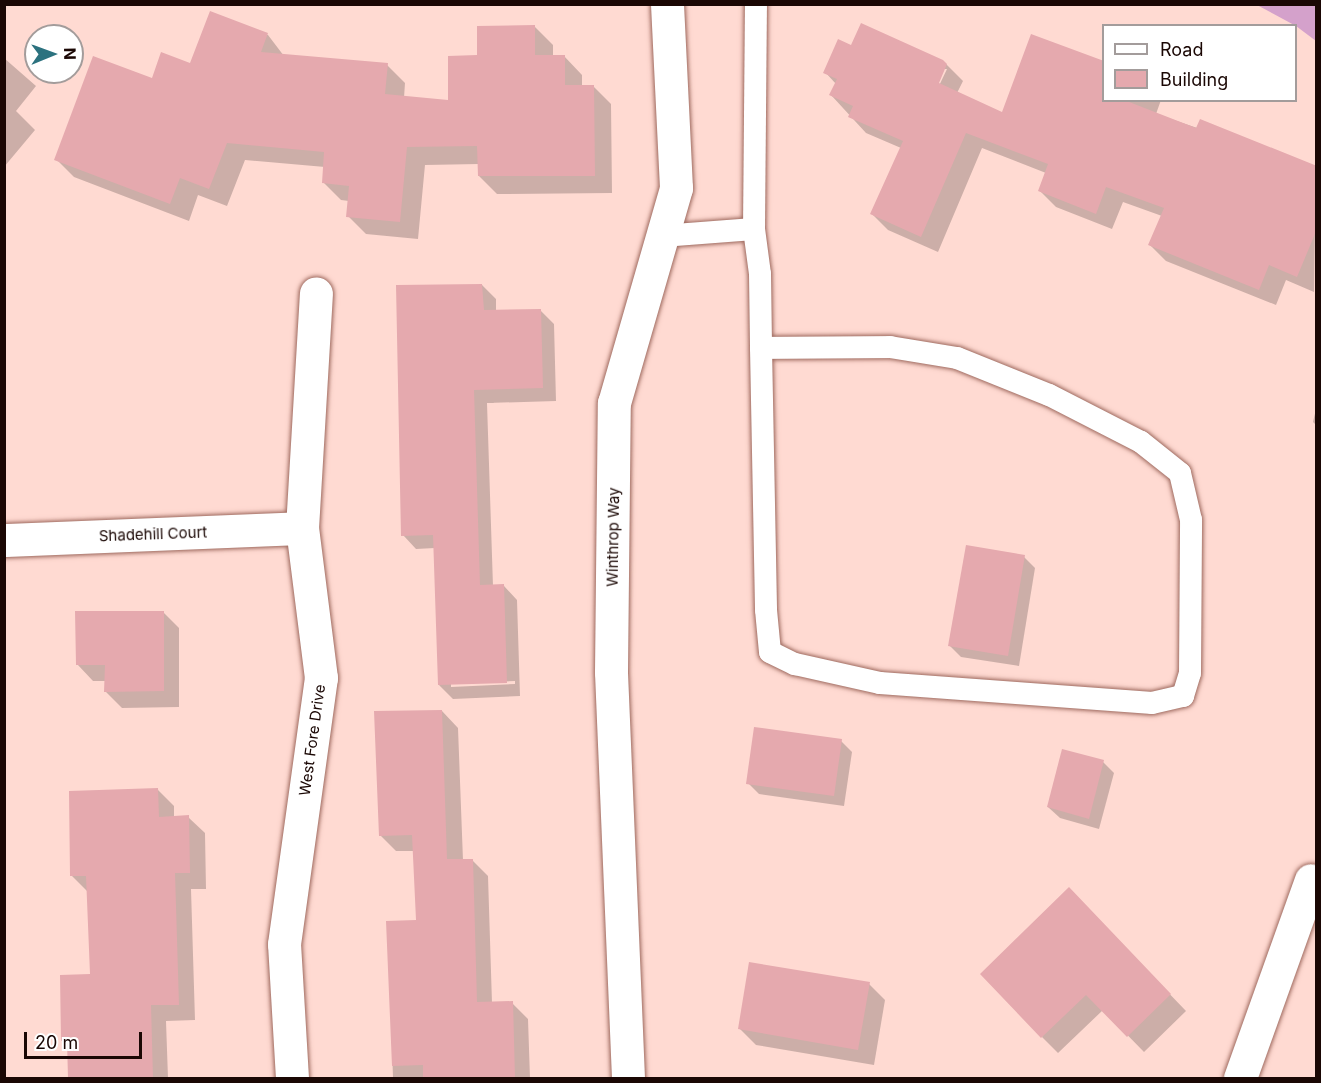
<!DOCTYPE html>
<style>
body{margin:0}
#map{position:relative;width:1321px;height:1083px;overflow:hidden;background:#ffdad2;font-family:Inter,sans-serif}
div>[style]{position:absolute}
.water>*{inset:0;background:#d4a1cb}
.shadow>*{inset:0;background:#0003}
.building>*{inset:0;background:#e5a9ae}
.roads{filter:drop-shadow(0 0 2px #9f6a5f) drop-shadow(0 0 2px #9f6a5f)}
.lane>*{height:22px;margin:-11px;padding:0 11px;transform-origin:11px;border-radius:11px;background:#fff}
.street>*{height:33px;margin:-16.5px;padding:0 16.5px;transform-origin:16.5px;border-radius:16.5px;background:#fff}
span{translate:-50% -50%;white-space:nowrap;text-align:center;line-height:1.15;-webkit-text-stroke:5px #fff;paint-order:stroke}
.street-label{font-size:15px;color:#1a0704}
.frame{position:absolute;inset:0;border:6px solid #1a0704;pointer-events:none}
.legend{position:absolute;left:1102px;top:24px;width:195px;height:78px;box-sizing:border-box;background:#fff;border:2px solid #a39c9b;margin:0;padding:8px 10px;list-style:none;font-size:18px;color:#1a0704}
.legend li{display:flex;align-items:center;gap:12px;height:30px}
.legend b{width:30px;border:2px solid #a39c9b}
.north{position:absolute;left:24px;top:24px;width:60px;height:60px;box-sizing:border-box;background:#fff;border:2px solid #a39c9b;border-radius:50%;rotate:89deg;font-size:16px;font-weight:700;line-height:24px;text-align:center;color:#1a0704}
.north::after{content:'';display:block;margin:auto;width:21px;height:27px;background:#2c727f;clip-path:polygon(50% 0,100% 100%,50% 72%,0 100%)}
.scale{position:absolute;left:24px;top:1032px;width:118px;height:27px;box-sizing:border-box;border:3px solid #1a0704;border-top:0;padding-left:8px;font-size:18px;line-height:21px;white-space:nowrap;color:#1a0704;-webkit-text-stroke:4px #fff;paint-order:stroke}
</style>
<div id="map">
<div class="water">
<i style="clip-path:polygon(1257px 5px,1316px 5px,1316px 41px,1296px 26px)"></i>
</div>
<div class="shadow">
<i style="clip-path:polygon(211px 13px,268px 35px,284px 56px,387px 65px,405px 83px,404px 98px,450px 102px,479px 57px,535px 27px,553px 45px,553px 56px,564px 56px,582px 75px,582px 87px,593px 86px,611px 104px,612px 193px,497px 194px,479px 176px,479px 164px,425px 165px,418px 239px,366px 234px,348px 216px,349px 201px,341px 200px,323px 182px,325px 167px,245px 160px,227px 206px,198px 195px,189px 221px,74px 177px,56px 159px,153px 80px,191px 65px)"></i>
<i style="clip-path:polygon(evenodd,852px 47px,943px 61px,963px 81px,957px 93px,1003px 114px,1104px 100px,1161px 100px,1156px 114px,1316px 168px,1314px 292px,1286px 280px,1276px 305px,1166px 261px,1150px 245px,1162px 216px,1123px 202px,1112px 229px,1056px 207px,1040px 191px,1046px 173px,982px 148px,938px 252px,888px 230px,872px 214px,901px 148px,866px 133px,831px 95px,836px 84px,825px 72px,852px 47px,943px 69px,947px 69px,937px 90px,934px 89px,943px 69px)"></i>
<i style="clip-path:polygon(4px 58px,36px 86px,16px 111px,35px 130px,4px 167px)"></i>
<i style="clip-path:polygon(evenodd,482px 285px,496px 299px,496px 311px,540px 310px,554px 324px,556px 401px,487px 403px,493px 586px,504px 586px,517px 600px,520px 696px,453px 699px,439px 685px,435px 548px,416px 549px,403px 535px,482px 285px,515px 681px,515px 684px,451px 687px,451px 684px,515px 681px)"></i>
<i style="clip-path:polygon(1316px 409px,1316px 425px,1313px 422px)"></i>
<i style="clip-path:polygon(1024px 557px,1035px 568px,1019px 666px,961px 657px,950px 646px)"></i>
<i style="clip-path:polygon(163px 612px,179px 628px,179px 707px,122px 708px,106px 692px,106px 681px,93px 681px,77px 664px)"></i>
<i style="clip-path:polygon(442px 711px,458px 728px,463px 860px,472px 860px,488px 876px,492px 1003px,512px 1003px,528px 1019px,530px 1078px,393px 1078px,388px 922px,417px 921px,414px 851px,396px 851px,380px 835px)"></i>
<i style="clip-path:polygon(841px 741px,852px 752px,844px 806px,759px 794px,748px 783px)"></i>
<i style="clip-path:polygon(1103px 762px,1114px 773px,1099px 829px,1060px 818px,1048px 807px)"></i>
<i style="clip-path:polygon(158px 790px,174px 806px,174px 817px,188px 817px,205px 833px,206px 889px,191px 889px,195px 1020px,166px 1021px,168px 1078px,70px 1078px,66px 976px,91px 976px,88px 892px,72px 876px)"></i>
<i style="clip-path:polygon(1085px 906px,1186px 1011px,1144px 1052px,1103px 1010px,1058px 1053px,1042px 1037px)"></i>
<i style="clip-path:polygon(869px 984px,885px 1000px,874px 1065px,756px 1045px,740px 1029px)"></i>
</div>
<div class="building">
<i style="clip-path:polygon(210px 11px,268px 33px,261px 52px,388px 63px,385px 94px,448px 100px,448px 56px,477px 55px,477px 26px,535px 25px,535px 55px,565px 55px,565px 85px,594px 85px,595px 176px,478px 176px,477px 146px,407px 147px,400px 222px,346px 217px,349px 186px,322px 183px,324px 152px,227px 143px,209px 189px,180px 178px,170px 204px,54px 160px,93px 56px,152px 78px,161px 52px,190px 63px)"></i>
<i style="clip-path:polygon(861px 23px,943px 60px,947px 64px,939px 83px,1002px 112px,1031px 34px,1104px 61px,1104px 100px,1124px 100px,1196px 128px,1200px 119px,1317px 166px,1317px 229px,1297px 277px,1269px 265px,1259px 290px,1148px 245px,1164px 208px,1106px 187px,1096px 214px,1038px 191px,1048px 164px,966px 133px,921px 237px,870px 214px,903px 141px,848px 117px,853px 106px,829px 95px,837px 79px,823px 73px,838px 39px,851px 45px)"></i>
<i style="clip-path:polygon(482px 284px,484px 310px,541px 309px,543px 388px,474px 390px,480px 585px,504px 584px,507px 683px,438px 685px,433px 535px,401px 536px,396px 285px)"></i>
<i style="clip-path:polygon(966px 545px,1025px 555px,1008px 656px,948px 646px)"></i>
<i style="clip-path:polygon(75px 611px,164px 611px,164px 691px,104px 692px,105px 665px,76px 665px)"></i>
<i style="clip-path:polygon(442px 710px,447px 859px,473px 859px,477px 1002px,513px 1001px,515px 1078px,423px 1078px,423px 1065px,392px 1066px,386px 921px,416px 920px,412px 835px,379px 836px,374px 711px)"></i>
<i style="clip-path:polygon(754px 727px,842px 739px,834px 796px,746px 784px)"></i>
<i style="clip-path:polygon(1062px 749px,1104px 760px,1089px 819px,1047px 807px)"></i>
<i style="clip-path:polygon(158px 788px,159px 817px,189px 815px,190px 873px,175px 873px,179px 1005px,151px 1005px,153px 1078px,68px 1078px,67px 1041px,61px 1041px,60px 975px,90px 974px,86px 876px,70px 876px,69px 791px)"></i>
<i style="clip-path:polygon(1069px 887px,1171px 994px,1127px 1037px,1086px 995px,1041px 1038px,980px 974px)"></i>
<i style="clip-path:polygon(749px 962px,870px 982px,858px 1050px,738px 1029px)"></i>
</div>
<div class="roads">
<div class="lane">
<i style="left:754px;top:229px;width:225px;rotate:-89.5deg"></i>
<i style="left:662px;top:236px;width:92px;rotate:-4.4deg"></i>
<i style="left:754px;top:229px;width:45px;rotate:82.4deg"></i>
<i style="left:760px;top:274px;width:74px;rotate:89.2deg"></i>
<i style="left:761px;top:348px;width:262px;rotate:88.9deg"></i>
<i style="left:766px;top:610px;width:42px;rotate:84.6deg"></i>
<i style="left:770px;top:652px;width:28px;rotate:26deg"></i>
<i style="left:795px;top:664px;width:87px;rotate:12.6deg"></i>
<i style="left:880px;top:683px;width:273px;rotate:4.2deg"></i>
<i style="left:1152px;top:703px;width:32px;rotate:-13deg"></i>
<i style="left:1183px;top:696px;width:24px;rotate:-73deg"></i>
<i style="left:1190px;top:673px;width:153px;rotate:-89.6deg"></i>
<i style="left:1191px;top:520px;width:48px;rotate:-103.2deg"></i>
<i style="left:1180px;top:473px;width:50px;rotate:-141.5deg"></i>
<i style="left:1141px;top:442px;width:103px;rotate:-152.9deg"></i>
<i style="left:1049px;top:395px;width:99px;rotate:-158.1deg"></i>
<i style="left:957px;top:358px;width:68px;rotate:-170.7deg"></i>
<i style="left:890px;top:347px;width:129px;rotate:179.6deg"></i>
</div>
<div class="street">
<i style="left:4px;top:540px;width:298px;rotate:-2.3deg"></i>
<i style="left:292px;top:1078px;width:134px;rotate:-93.4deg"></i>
<i style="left:284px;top:944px;width:269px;rotate:-82.1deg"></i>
<i style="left:321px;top:678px;width:151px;rotate:-97.2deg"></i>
<i style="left:302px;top:528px;width:235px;rotate:-86.6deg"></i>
<i style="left:628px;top:1078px;width:406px;rotate:-92.4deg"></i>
<i style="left:611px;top:672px;width:269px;rotate:-89.4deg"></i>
<i style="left:614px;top:403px;width:224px;rotate:-73.9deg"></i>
<i style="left:676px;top:188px;width:184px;rotate:-92.8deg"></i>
<i style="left:1240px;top:1078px;width:210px;rotate:-70.3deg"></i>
</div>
</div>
<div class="street-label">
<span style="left:153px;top:534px;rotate:-2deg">Shadehill Court</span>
<span style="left:613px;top:537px;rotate:-89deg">Winthrop Way</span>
<span style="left:312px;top:740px;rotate:-82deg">West Fore Drive</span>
</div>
<div class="frame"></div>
<ul class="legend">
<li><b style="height:8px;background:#fff"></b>Road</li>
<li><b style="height:16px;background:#e5a9ae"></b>Building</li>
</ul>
<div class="north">N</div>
<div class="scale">20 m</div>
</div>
